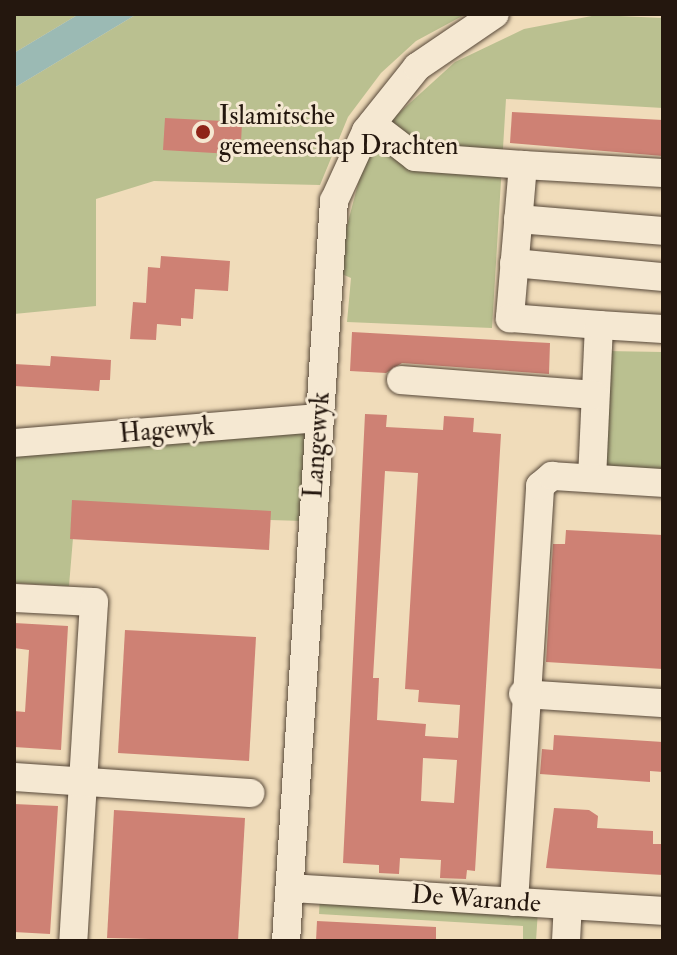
<!DOCTYPE html>
<style>
body{margin:0}
#map{position:relative;width:677px;height:955px;overflow:hidden;background:#f0dcba;font-family:"IM FELL Double Pica",serif}
div>[style]{position:absolute}
.green>*{inset:0;background:#bac090}
.water>*{inset:0;background:#9bbab4}
.building>*{inset:0;background:#ce8174}
.roads{filter:drop-shadow(0 0 2px #574839) drop-shadow(0 0 2px #574839)}
.minor>*{height:28px;margin:-14px;padding:0 14px;transform-origin:14px;border-radius:14px;background:#f5e8d2}
.dots>*{width:22px;height:22px;translate:-50% -50%;box-sizing:border-box;border:4px solid #f5e8d2;border-radius:50%}
span{translate:-50% -50%;white-space:nowrap;text-align:center;line-height:1.15;-webkit-text-stroke:6px #f5e8d2;paint-order:stroke}
.poi-label{font-size:26px;color:#24170e}
.left{translate:0 -50%;text-align:left}
.street-label{font-size:26px;color:#24170e}
.frame{position:absolute;inset:0;border:16px solid #24170e;pointer-events:none}
</style>
<div id="map">
<div class="green">
<i style="clip-path:polygon(14px 14px,79px 14px,14px 53px)"></i>
<i style="clip-path:polygon(137px 14px,466px 14px,416px 41px,381px 73px,348px 117px,320px 185px,154px 181px,96px 199px,96px 306px,14px 314px,14px 88px)"></i>
<i style="clip-path:polygon(597px 15px,663px 18px,663px 108px,506px 99px,492px 328px,347px 322px,351px 278px,335px 271px,362px 169px,389px 122px,455px 62px,524px 29px)"></i>
<i style="clip-path:polygon(606px 351px,663px 352px,663px 470px,600px 467px)"></i>
<i style="clip-path:polygon(309px 428px,303px 521px,75px 514px,69px 586px,14px 583px,14px 452px)"></i>
<i style="clip-path:polygon(320px 896px,538px 910px,536px 941px,523px 941px,523px 926px,319px 914px)"></i>
</div>
<div class="water">
<i style="clip-path:polygon(79px 14px,137px 14px,14px 88px,14px 53px)"></i>
</div>
<div class="building">
<i style="clip-path:polygon(512px 112px,663px 120px,663px 156px,510px 143px)"></i>
<i style="clip-path:polygon(165px 118px,242px 122px,241px 143px,231px 142px,231px 154px,163px 150px)"></i>
<i style="clip-path:polygon(161px 256px,230px 261px,228px 291px,195px 289px,193px 319px,181px 318px,181px 326px,157px 324px,156px 340px,130px 339px,133px 302px,146px 303px,148px 267px,160px 268px)"></i>
<i style="clip-path:polygon(352px 332px,550px 343px,549px 374px,402px 363px,386px 373px,350px 371px)"></i>
<i style="clip-path:polygon(51px 356px,111px 360px,110px 380px,100px 380px,99px 391px,14px 386px,14px 364px,50px 366px)"></i>
<i style="clip-path:polygon(evenodd,365px 414px,387px 415px,386px 427px,443px 430px,444px 416px,474px 418px,473px 432px,501px 434px,475px 871px,467px 870px,466px 879px,440px 878px,441px 860px,400px 858px,399px 874px,379px 873px,379px 865px,343px 863px,365px 414px,385px 471px,418px 473px,405px 689px,419px 690px,418px 702px,460px 705px,458px 738px,425px 736px,426px 724px,377px 720px,379px 678px,373px 678px,385px 471px,365px 414px,423px 758px,457px 760px,454px 803px,421px 801px,423px 758px)"></i>
<i style="clip-path:polygon(72px 500px,271px 511px,269px 550px,70px 539px)"></i>
<i style="clip-path:polygon(566px 530px,663px 535px,663px 669px,546px 662px,553px 544px,565px 544px)"></i>
<i style="clip-path:polygon(14px 623px,68px 626px,61px 750px,14px 747px,14px 711px,25px 712px,29px 650px,14px 648px)"></i>
<i style="clip-path:polygon(125px 630px,256px 637px,249px 761px,118px 753px)"></i>
<i style="clip-path:polygon(554px 735px,663px 742px,663px 772px,650px 771px,650px 782px,540px 774px,542px 749px,553px 750px)"></i>
<i style="clip-path:polygon(14px 804px,58px 806px,50px 934px,14px 932px)"></i>
<i style="clip-path:polygon(554px 808px,589px 810px,598px 816px,597px 828px,653px 831px,653px 844px,663px 844px,663px 875px,546px 868px)"></i>
<i style="clip-path:polygon(114px 810px,245px 818px,238px 941px,107px 938px)"></i>
<i style="clip-path:polygon(317px 921px,436px 927px,436px 941px,316px 941px)"></i>
</div>
<div class="roads">
<div class="minor">
<i style="left:372px;top:124px;width:54px;rotate:37.5deg"></i>
<i style="left:415px;top:157px;width:108px;rotate:4.2deg"></i>
<i style="left:523px;top:165px;width:154px;rotate:94.9deg"></i>
<i style="left:510px;top:318px;width:89px;rotate:4.5deg"></i>
<i style="left:599px;top:325px;width:153px;rotate:92.6deg"></i>
<i style="left:523px;top:165px;width:140px;rotate:3.3deg"></i>
<i style="left:518px;top:219px;width:145px;rotate:4.7deg"></i>
<i style="left:514px;top:263px;width:150px;rotate:5.4deg"></i>
<i style="left:599px;top:325px;width:64px;rotate:3.6deg"></i>
<i style="left:401px;top:380px;width:194px;rotate:4.4deg"></i>
<i style="left:14px;top:443px;width:307px;rotate:-4.7deg"></i>
<i style="left:14px;top:598px;width:80px;rotate:2.9deg"></i>
<i style="left:94px;top:602px;width:340px;rotate:93.5deg"></i>
<i style="left:523px;top:694px;width:140px;rotate:3.7deg"></i>
<i style="left:14px;top:777px;width:237px;rotate:3.9deg"></i>
<i style="left:290px;top:888px;width:374px;rotate:3.5deg"></i>
<i style="left:514px;top:902px;width:417px;rotate:-86.4deg"></i>
<i style="left:540px;top:486px;width:16px;rotate:-40deg"></i>
<i style="left:552px;top:476px;width:111px;rotate:3.6deg"></i>
<i style="left:286px;top:941px;width:742px;rotate:-86.29deg"></i>
<i style="left:334px;top:201px;width:77px;rotate:-65.4deg"></i>
<i style="left:366px;top:131px;width:82px;rotate:-51.4deg"></i>
<i style="left:417px;top:67px;width:94px;rotate:-34.2deg"></i>
<i style="left:566px;top:941px;width:35px;rotate:-87deg"></i>
</div>
</div>
<div class="dots">
<i style="left:203px;top:132px;background:#8f2418"></i>
</div>
<div class="poi-label">
<span class="left" style="left:219px;top:132px">Islamitsche<br>gemeenschap Drachten</span>
</div>
<div class="street-label">
<span style="left:167px;top:431px;rotate:-5deg">Hagewyk</span>
<span style="left:318px;top:445px;rotate:-86deg">Langewyk</span>
<span style="left:476px;top:900px;rotate:4deg">De Warande</span>
</div>
<div class="frame"></div>
</div>
